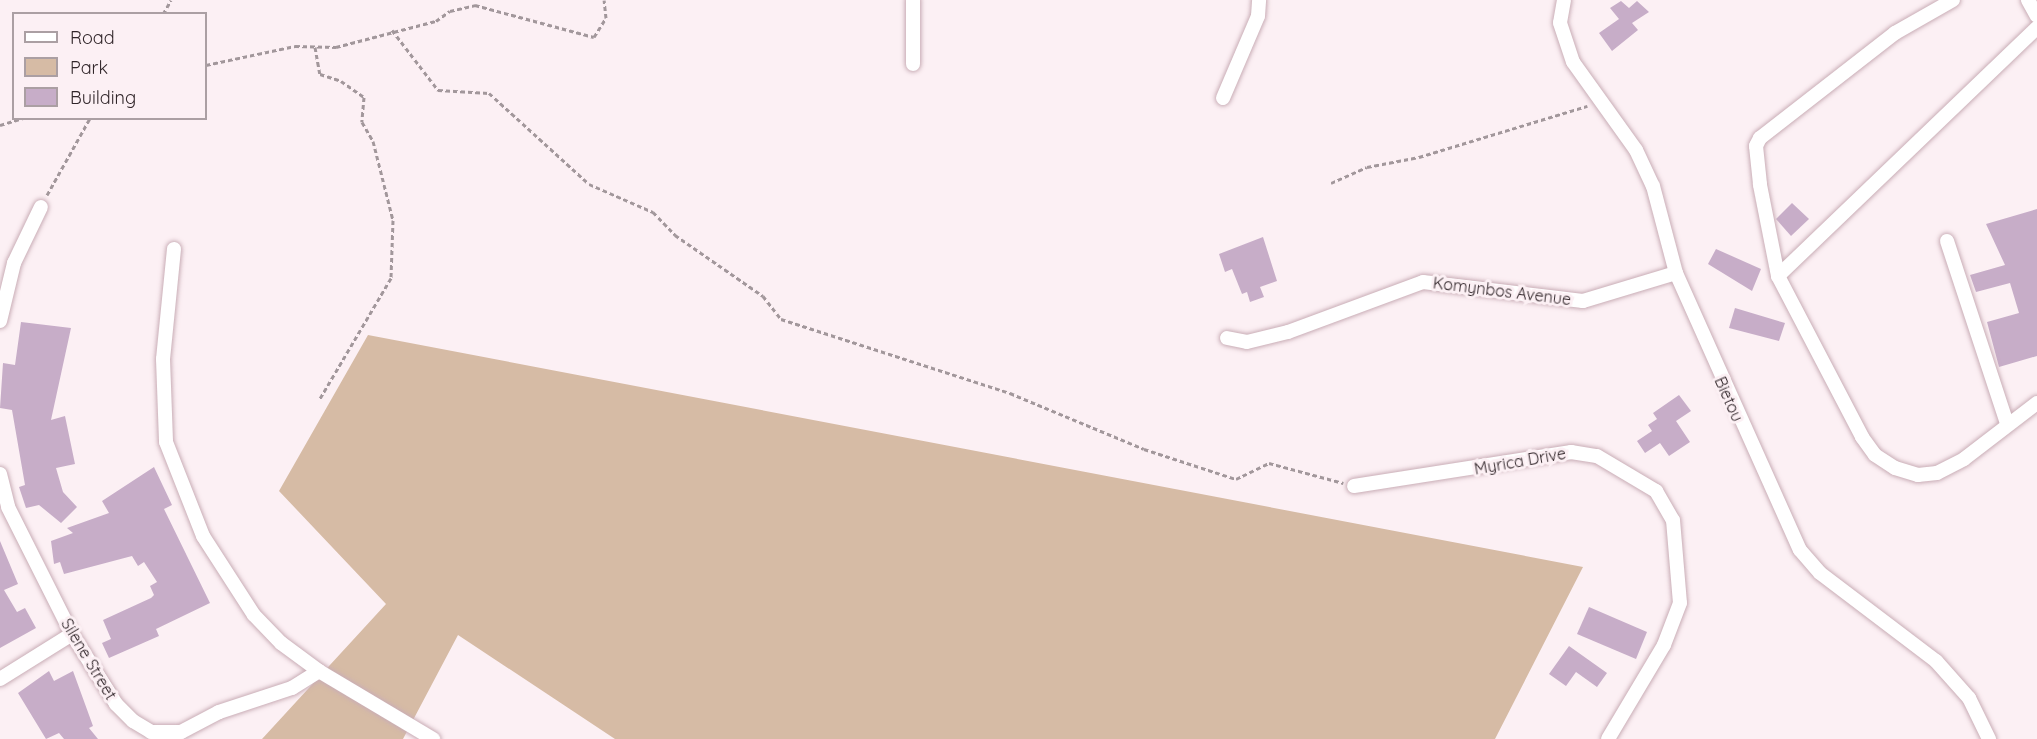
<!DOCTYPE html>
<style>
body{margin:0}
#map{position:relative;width:2037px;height:739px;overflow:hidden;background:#fcf0f4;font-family:Quicksand,sans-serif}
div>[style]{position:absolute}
.green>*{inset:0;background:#d6bba5}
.building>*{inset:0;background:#c7adc8}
.path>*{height:3px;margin-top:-1.5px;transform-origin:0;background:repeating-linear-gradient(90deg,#a2979b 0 4.5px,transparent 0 7.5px)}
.roads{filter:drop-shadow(0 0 2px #c9adb6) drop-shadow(0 0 2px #c9adb6)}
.street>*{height:14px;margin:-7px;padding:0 7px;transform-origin:7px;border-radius:7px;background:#fff}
span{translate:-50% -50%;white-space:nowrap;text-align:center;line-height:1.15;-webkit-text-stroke:6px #fcf0f4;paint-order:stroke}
.street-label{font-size:16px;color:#31262a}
.legend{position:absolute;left:12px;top:12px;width:195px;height:108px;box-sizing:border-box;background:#fcf0f4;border:2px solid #ab9fa3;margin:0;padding:8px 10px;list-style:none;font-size:18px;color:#31262a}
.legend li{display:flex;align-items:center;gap:12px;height:30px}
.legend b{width:30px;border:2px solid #ab9fa3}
</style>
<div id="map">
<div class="green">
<i style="clip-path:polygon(368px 335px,1583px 567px,1495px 739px,615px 739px,458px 635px,403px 739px,262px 739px,386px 604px,279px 491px)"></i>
</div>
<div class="building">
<i style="clip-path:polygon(1621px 1px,1629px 8px,1637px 1px,1649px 12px,1632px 23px,1638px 30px,1612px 51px,1599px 33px,1619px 19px,1610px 8px)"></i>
<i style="clip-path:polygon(1792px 203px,1809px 219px,1791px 236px,1776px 219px)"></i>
<i style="clip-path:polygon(2037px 209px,2037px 356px,1999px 367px,1987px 322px,2019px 313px,2010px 283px,1976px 292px,1970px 275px,2005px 265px,1986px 224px)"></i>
<i style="clip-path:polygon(1263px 237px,1277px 281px,1260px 287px,1264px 297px,1250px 302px,1247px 292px,1242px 294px,1232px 269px,1225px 272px,1219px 254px)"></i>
<i style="clip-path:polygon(1716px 249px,1761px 269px,1752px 291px,1708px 264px)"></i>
<i style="clip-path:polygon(1735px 308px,1785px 323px,1779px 341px,1729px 328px)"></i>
<i style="clip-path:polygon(21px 322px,71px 328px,51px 420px,65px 416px,75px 464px,56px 468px,63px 492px,77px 507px,61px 523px,39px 505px,26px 508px,19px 487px,25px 485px,12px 410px,0 408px,3px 363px,15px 365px)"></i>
<i style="clip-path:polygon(1679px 395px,1691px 411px,1676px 421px,1690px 442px,1669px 456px,1660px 443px,1645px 453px,1637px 441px,1652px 431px,1648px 425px,1657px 419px,1653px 413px)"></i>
<i style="clip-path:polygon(154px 467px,172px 505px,164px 509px,210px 603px,156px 629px,159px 636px,109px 658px,102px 643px,111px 639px,103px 620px,151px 598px,154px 595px,150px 586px,157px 582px,144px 562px,138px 566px,132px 556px,64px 574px,60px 562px,54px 564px,51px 541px,73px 533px,67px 528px,109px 513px,102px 501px)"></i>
<i style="clip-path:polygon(0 541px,18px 584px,4px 590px,17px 612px,25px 608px,36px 628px,0 648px)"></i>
<i style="clip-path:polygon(1589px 607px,1647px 632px,1636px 659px,1577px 634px)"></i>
<i style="clip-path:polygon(1569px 646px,1607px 673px,1597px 687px,1576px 672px,1566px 686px,1549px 674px)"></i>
<i style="clip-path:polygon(49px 671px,54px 681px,73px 671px,93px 726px,89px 728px,98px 739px,64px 739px,59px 733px,46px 739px,18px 693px)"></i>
</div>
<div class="path">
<i style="left:163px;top:14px;width:16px;rotate:-60deg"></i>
<i style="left:392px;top:30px;width:76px;rotate:52.5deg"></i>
<i style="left:438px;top:90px;width:51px;rotate:3.4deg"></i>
<i style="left:489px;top:93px;width:135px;rotate:42.3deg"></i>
<i style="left:589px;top:184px;width:70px;rotate:23.6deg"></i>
<i style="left:653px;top:212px;width:32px;rotate:46deg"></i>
<i style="left:675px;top:235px;width:107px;rotate:34.7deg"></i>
<i style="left:763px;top:296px;width:29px;rotate:52deg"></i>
<i style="left:781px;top:319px;width:241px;rotate:17.9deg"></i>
<i style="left:1010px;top:393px;width:145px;rotate:22.7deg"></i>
<i style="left:1144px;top:449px;width:97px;rotate:18.1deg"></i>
<i style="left:1236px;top:479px;width:37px;rotate:-26deg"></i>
<i style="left:1269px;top:463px;width:77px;rotate:15.1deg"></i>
<i style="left:315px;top:47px;width:27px;rotate:80deg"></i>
<i style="left:320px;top:74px;width:22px;rotate:18deg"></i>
<i style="left:341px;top:81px;width:28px;rotate:35deg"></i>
<i style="left:364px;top:97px;width:25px;rotate:95deg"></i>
<i style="left:362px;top:122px;width:22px;rotate:60deg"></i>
<i style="left:373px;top:141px;width:81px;rotate:75.8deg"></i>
<i style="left:393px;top:220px;width:58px;rotate:92deg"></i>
<i style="left:391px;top:278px;width:142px;rotate:120.5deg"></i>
<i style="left:206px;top:65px;width:91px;rotate:-12.1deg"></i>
<i style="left:295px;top:46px;width:41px;rotate:1.4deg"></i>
<i style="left:336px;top:47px;width:103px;rotate:-14.6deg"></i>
<i style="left:436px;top:21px;width:17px;rotate:-36deg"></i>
<i style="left:450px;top:11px;width:26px;rotate:-13deg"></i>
<i style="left:475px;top:5px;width:123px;rotate:15.1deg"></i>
<i style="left:594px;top:37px;width:22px;rotate:-58deg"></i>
<i style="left:606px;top:18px;width:18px;rotate:-96deg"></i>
<i style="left:0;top:125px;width:24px;rotate:-17deg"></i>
<i style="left:1331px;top:183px;width:39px;rotate:-24deg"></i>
<i style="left:1367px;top:167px;width:53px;rotate:-10.9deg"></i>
<i style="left:1419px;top:157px;width:176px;rotate:-16.9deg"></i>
<i style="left:47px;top:195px;width:88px;rotate:-60.8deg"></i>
</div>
<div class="roads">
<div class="street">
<i style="left:1564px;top:0;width:23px;rotate:100deg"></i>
<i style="left:1560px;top:23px;width:41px;rotate:71.6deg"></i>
<i style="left:1573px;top:62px;width:108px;rotate:54.4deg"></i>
<i style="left:1636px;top:150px;width:40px;rotate:65deg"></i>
<i style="left:1653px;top:186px;width:90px;rotate:75.2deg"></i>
<i style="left:1676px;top:273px;width:303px;rotate:65.9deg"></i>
<i style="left:1800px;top:550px;width:30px;rotate:49deg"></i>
<i style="left:1820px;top:573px;width:146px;rotate:37.2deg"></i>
<i style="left:1936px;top:661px;width:50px;rotate:48.3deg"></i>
<i style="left:1969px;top:698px;width:46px;rotate:64deg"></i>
<i style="left:1953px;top:0;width:67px;rotate:150.4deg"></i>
<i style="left:1895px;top:33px;width:171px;rotate:142.1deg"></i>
<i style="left:1760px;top:138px;width:9px;rotate:117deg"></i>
<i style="left:1756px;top:146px;width:39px;rotate:84deg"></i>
<i style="left:1760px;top:185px;width:93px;rotate:78.8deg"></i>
<i style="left:1778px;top:276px;width:182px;rotate:62.4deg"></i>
<i style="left:1862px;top:437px;width:22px;rotate:54deg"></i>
<i style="left:1875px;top:455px;width:24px;rotate:33deg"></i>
<i style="left:1895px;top:468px;width:24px;rotate:17deg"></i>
<i style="left:1918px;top:475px;width:19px;rotate:-6deg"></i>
<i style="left:1937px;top:473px;width:30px;rotate:-27deg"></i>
<i style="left:1964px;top:459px;width:92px;rotate:-37.5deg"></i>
<i style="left:2028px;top:0;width:18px;rotate:61deg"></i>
<i style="left:913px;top:64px;width:64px;rotate:-90deg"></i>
<i style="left:1223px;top:98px;width:89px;rotate:-66.9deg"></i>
<i style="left:1258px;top:16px;width:16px;rotate:-86deg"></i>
<i style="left:1947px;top:241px;width:193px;rotate:71.8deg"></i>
<i style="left:174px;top:249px;width:111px;rotate:95.7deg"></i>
<i style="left:163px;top:359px;width:83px;rotate:87.9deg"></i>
<i style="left:166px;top:442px;width:101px;rotate:68.5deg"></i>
<i style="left:203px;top:536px;width:94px;rotate:57.2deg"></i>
<i style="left:254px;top:615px;width:39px;rotate:46deg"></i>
<i style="left:281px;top:643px;width:47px;rotate:36.4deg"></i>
<i style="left:319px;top:671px;width:133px;rotate:30.8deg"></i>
<i style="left:1778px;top:276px;width:359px;rotate:-43.8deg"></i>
<i style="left:0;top:321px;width:60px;rotate:-76.4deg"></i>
<i style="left:14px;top:263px;width:62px;rotate:-64.3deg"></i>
<i style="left:1227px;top:338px;width:20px;rotate:11deg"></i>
<i style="left:1247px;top:342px;width:42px;rotate:-13.7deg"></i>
<i style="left:1288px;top:332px;width:144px;rotate:-20.3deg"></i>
<i style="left:1423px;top:282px;width:161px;rotate:6.8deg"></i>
<i style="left:1583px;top:301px;width:97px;rotate:-16.8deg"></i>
<i style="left:0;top:474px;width:34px;rotate:76deg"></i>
<i style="left:8px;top:507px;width:142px;rotate:63.3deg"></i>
<i style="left:72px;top:634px;width:83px;rotate:57.8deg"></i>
<i style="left:116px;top:704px;width:24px;rotate:45deg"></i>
<i style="left:133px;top:721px;width:21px;rotate:31deg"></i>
<i style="left:151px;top:732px;width:30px"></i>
<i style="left:181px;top:732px;width:43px;rotate:-27.8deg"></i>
<i style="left:219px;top:712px;width:77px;rotate:-18.2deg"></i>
<i style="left:292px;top:688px;width:32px;rotate:-32deg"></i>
<i style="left:1354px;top:486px;width:220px;rotate:-8.9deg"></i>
<i style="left:1571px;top:452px;width:26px;rotate:9deg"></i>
<i style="left:1597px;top:456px;width:69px;rotate:30.7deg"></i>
<i style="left:1656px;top:491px;width:34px;rotate:60deg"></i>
<i style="left:1673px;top:520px;width:83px;rotate:85.2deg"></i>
<i style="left:1680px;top:603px;width:45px;rotate:110.9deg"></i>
<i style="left:1664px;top:645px;width:109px;rotate:120.8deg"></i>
<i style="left:0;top:679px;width:85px;rotate:-32deg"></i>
</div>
</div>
<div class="street-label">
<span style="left:1502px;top:291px;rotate:7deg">Komynbos Avenue</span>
<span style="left:1729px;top:399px;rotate:66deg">Bietou</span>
<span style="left:1520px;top:461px;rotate:-10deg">Myrica Drive</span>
<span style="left:89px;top:659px;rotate:59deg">Silene Street</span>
</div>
<ul class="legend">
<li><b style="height:8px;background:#fff"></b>Road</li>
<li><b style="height:16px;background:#d6bba5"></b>Park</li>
<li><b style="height:16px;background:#c7adc8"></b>Building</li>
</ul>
</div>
